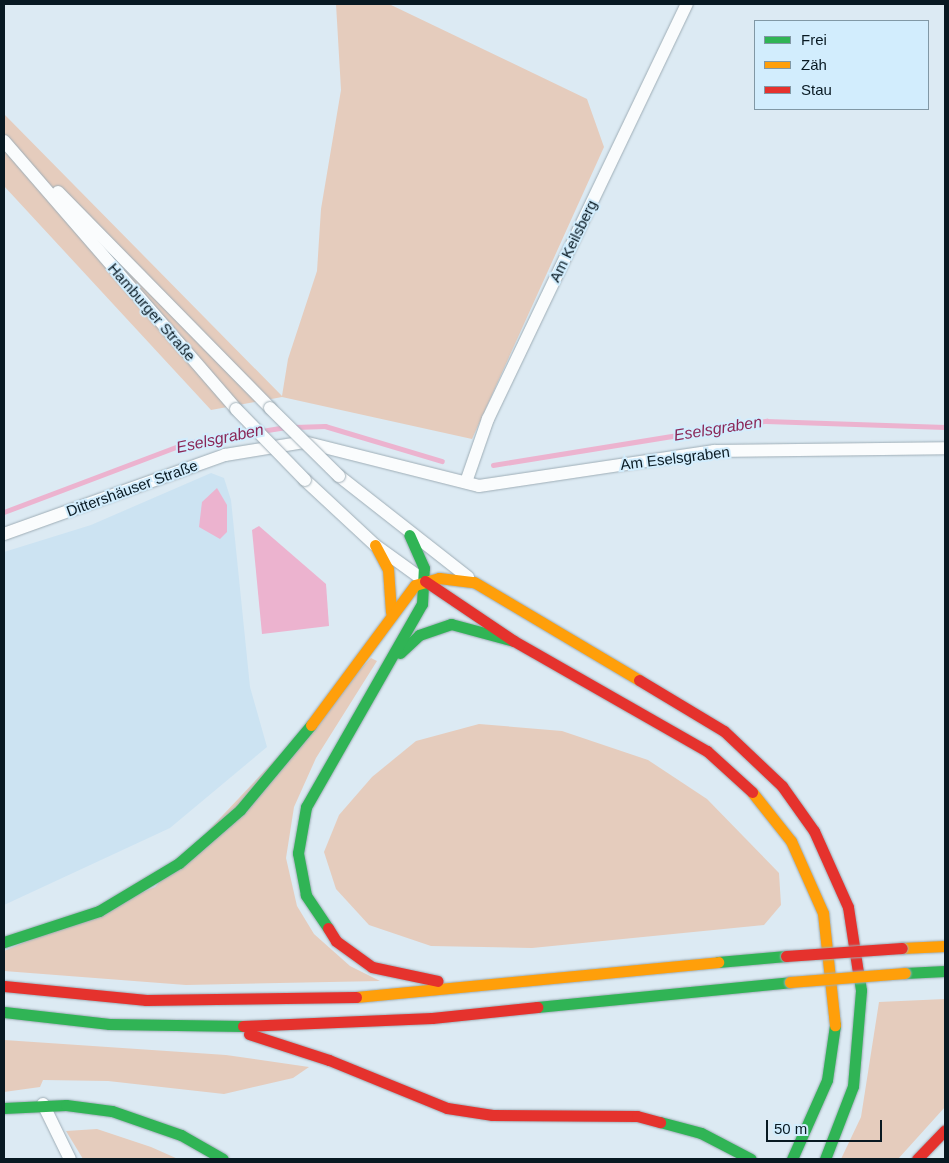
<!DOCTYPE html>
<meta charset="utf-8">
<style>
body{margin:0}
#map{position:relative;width:949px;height:1163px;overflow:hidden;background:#dceaf3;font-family:Arial,sans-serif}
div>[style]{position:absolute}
.built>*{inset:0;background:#cce3f2}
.green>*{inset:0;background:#e5ccbd}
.water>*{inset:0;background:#ecb3cf}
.stream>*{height:4.5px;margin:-2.25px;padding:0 2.25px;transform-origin:2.25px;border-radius:2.25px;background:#ecb3cf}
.roads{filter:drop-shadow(0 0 1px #9eadb6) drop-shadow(0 0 1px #9eadb6)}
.street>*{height:12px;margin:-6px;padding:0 6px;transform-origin:6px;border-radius:6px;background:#fafcfd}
.fast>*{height:11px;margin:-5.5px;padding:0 5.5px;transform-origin:5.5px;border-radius:5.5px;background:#30b455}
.slow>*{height:11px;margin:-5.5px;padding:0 5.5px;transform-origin:5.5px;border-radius:5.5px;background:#ff9f0a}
.jam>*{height:11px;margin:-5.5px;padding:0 5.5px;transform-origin:5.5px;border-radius:5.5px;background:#e5322d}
.bridges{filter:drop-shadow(0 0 1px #9eadb6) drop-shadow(0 0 1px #9eadb6)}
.street-bridge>*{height:12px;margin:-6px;padding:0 6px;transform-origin:6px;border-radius:6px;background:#fafcfd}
.slow-bridge>*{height:11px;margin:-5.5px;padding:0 5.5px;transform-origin:5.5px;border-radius:5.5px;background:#ff9f0a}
.jam-bridge>*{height:11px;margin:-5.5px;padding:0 5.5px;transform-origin:5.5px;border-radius:5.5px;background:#e5322d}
span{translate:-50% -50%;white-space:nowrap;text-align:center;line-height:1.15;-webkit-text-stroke:4px #d2edfd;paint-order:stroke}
.street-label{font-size:15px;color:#081922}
.water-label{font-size:16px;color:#8a2657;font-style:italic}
.frame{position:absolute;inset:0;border:5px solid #081922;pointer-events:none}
.legend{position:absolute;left:754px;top:20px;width:175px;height:90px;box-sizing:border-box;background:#d2edfd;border:1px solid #8198a5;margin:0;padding:6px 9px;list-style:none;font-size:15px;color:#081922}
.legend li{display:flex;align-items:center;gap:10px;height:25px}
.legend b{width:25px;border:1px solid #8198a5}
.scale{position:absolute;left:766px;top:1120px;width:116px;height:22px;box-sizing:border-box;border:2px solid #081922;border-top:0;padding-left:6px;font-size:15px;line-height:18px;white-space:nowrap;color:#081922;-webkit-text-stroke:4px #d2edfd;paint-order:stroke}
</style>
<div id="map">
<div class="built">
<i style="clip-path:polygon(211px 473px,224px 478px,231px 500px,250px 687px,267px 747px,170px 828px,4px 905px,4px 552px,91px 525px)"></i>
</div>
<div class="green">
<i style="clip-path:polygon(336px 4px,389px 4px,587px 99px,604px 147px,472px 439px,282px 397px,211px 410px,4px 186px,4px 114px,282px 396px,288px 359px,317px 271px,321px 209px,341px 90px)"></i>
<i style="clip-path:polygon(371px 658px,377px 661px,316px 758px,294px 807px,286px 858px,297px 906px,314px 934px,350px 966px,380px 981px,186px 985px,4px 971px,4px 951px,155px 887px)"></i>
<i style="clip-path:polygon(479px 724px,562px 731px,648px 760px,707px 799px,779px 873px,781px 905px,764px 925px,532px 948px,431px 946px,369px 925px,336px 889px,324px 852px,339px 815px,372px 777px,416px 741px)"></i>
<i style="clip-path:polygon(945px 999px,945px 1107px,898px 1159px,841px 1159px,861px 1117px,879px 1002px)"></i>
<i style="clip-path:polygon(4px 1040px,226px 1055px,309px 1067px,293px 1078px,224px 1094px,108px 1081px,43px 1080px,40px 1087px,4px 1092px)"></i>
<i style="clip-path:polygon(97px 1129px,151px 1147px,178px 1159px,83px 1159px,66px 1131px)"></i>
</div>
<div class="water">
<i style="clip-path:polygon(217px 488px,227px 505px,227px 532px,220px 539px,199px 527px,202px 502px)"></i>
<i style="clip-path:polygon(259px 526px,326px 584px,329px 626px,262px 634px,252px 530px)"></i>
</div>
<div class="stream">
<i style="left:294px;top:427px;width:31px;rotate:-2deg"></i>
<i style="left:325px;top:426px;width:122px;rotate:16.7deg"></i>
<i style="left:493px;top:465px;width:277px;rotate:-9.2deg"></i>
<i style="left:766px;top:421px;width:179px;rotate:1.9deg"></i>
<i style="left:4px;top:512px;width:196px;rotate:-20.7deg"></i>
<i style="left:187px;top:443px;width:100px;rotate:-9.2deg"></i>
</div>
<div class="roads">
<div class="street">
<i style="left:4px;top:141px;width:354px;rotate:49.1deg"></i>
<i style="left:58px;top:192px;width:303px;rotate:45.5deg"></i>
<i style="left:339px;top:476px;width:164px;rotate:38.1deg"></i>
<i style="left:305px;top:480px;width:96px;rotate:42.9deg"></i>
<i style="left:375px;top:545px;width:62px;rotate:35.8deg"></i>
<i style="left:466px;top:482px;width:67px;rotate:-70.8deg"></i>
<i style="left:488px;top:419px;width:460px;rotate:-64.4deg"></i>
<i style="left:4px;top:534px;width:235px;rotate:-19.7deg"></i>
<i style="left:225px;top:455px;width:80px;rotate:-9.3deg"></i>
<i style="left:304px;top:442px;width:180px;rotate:14.1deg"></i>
<i style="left:479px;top:486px;width:238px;rotate:-8.5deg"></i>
<i style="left:714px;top:451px;width:231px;rotate:-0.7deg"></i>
<i style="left:43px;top:1104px;width:61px;rotate:63.9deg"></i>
</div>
<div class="fast">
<i style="left:400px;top:653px;width:26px;rotate:-43deg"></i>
<i style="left:419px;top:635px;width:34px;rotate:-19deg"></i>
<i style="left:451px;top:624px;width:65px;rotate:15.1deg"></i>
<i style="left:328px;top:928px;width:40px;rotate:-124deg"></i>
<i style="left:306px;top:895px;width:43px;rotate:-100.8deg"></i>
<i style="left:298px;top:853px;width:47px;rotate:-80.1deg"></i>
<i style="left:306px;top:807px;width:234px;rotate:-60.3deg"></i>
<i style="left:422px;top:604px;width:36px;rotate:-87deg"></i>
<i style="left:424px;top:568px;width:36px;rotate:-114deg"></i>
<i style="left:4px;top:942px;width:100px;rotate:-18.1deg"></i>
<i style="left:99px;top:911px;width:93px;rotate:-31deg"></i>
<i style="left:179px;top:863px;width:81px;rotate:-41deg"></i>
<i style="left:240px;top:810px;width:111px;rotate:-50.1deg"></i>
<i style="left:718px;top:962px;width:68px;rotate:-5deg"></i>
<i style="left:905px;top:973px;width:40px;rotate:-2.9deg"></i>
<i style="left:537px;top:1007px;width:254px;rotate:-5.6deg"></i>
<i style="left:4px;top:1012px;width:106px;rotate:6.5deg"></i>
<i style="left:109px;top:1024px;width:134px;rotate:0.9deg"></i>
<i style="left:4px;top:1108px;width:62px;rotate:-2.8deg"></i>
<i style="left:66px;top:1105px;width:46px;rotate:7.4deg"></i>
<i style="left:112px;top:1111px;width:73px;rotate:19.2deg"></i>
<i style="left:181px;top:1135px;width:48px;rotate:29.7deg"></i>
<i style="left:660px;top:1122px;width:42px;rotate:15deg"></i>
<i style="left:701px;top:1133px;width:56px;rotate:27.5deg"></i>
<i style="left:792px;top:1159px;width:86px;rotate:-66.1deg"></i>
<i style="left:827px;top:1080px;width:56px;rotate:-81.7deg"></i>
<i style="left:825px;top:1159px;width:78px;rotate:-69deg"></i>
<i style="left:853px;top:1086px;width:96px;rotate:-85.2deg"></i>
<i style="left:861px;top:990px;width:18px;rotate:-99deg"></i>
</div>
<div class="slow">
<i style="left:375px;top:545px;width:27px;rotate:62deg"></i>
<i style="left:388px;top:569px;width:43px;rotate:86deg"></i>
<i style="left:474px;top:582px;width:192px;rotate:30.7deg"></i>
<i style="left:311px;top:725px;width:174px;rotate:-53.4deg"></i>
<i style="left:415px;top:585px;width:25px;rotate:-16deg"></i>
<i style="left:439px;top:578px;width:35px;rotate:7deg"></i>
<i style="left:752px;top:792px;width:63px;rotate:51.5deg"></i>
<i style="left:791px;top:841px;width:79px;rotate:66deg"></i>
<i style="left:823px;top:913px;width:113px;rotate:83.9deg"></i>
<i style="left:902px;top:948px;width:43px;rotate:-2.7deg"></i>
<i style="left:356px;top:997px;width:364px;rotate:-5.5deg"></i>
</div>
<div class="jam">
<i style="left:425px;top:581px;width:107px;rotate:34deg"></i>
<i style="left:514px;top:641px;width:222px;rotate:29.7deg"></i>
<i style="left:707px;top:751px;width:61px;rotate:42.3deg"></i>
<i style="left:639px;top:680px;width:99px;rotate:31deg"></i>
<i style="left:724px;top:731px;width:80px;rotate:43.5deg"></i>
<i style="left:782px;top:786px;width:55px;rotate:54.6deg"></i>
<i style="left:814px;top:831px;width:83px;rotate:65.9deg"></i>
<i style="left:848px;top:907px;width:66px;rotate:81.3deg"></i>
<i style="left:328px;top:928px;width:15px;rotate:58deg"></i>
<i style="left:336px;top:941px;width:44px;rotate:35.8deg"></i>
<i style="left:372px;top:967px;width:67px;rotate:12deg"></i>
<i style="left:4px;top:986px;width:143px;rotate:5.6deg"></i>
<i style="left:146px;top:1000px;width:210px;rotate:-0.8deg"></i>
<i style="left:243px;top:1026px;width:189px;rotate:-2.4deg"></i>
<i style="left:432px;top:1018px;width:106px;rotate:-6deg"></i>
<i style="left:249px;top:1034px;width:84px;rotate:18deg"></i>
<i style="left:329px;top:1060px;width:127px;rotate:22.1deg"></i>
<i style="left:447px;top:1108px;width:46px;rotate:8.8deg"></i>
<i style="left:492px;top:1115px;width:145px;rotate:0.4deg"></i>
<i style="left:637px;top:1116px;width:24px;rotate:15deg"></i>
<i style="left:917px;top:1159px;width:40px;rotate:-46deg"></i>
</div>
</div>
<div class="bridges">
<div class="street-bridge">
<i style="left:270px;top:408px;width:97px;rotate:44.6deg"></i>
<i style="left:236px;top:409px;width:99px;rotate:45.8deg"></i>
</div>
<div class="slow-bridge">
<i style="left:790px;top:982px;width:115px;rotate:-4.5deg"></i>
</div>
<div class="jam-bridge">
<i style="left:786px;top:956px;width:116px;rotate:-3.9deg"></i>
</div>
</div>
<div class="street-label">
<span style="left:573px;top:241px;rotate:-64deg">Am Keilsberg</span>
<span style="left:152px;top:312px;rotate:49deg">Hamburger Straße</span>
<span style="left:675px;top:458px;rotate:-7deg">Am Eselsgraben</span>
<span style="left:132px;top:488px;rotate:-20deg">Dittershäuser Straße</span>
</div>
<div class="water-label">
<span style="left:718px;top:429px;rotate:-9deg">Eselsgraben</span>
<span style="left:220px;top:439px;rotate:-12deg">Eselsgraben</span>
</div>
<div class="frame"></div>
<ul class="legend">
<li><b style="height:6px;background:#30b455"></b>Frei</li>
<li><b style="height:6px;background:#ff9f0a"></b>Zäh</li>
<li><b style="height:6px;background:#e5322d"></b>Stau</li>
</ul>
<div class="scale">50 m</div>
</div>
